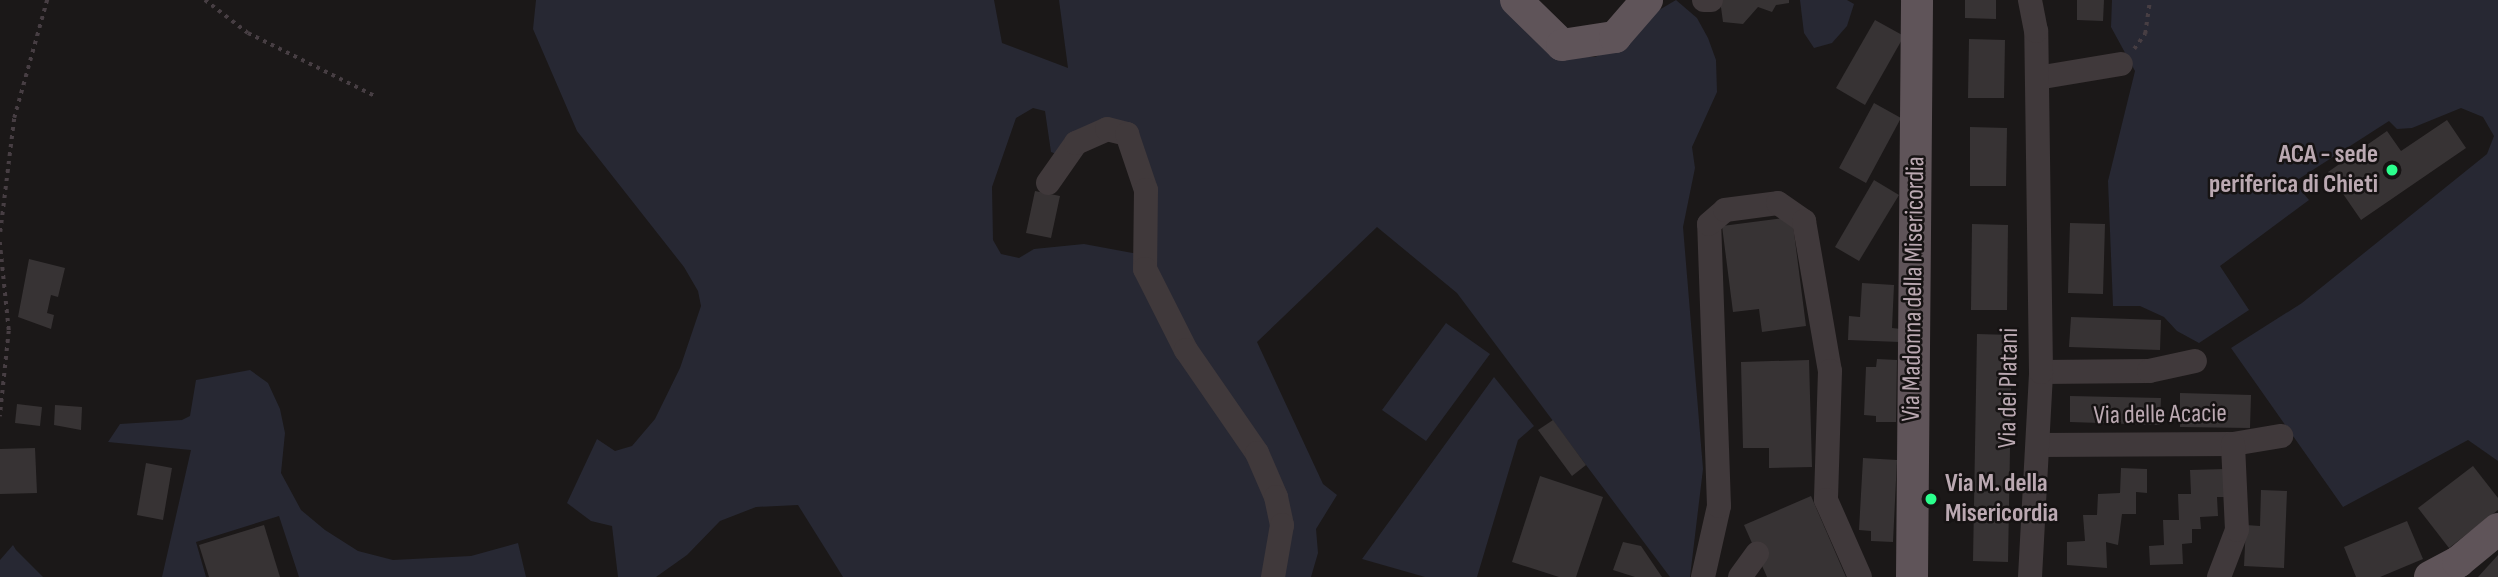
<!DOCTYPE html>
<style>
body{margin:0}
#map{position:relative;width:2498px;height:577px;overflow:hidden;background:#1b1818;font-family:"Sofia Sans Condensed",sans-serif}
div>[style]{position:absolute}
.green>*{inset:0;background:#272833}
.building>*{inset:0;background:#373334}
.path>*{height:3.5px;margin-top:-1.75px;transform-origin:0;background:repeating-linear-gradient(90deg,#473e43 0 3.5px,transparent 0 8.5px)}
.minor>*{height:24px;margin:-12px;padding:0 12px;transform-origin:12px;border-radius:12px;background:#40393b}
.major>*{height:32px;margin:-16px;padding:0 16px;transform-origin:16px;border-radius:16px;background:#5f5459}
.dots>*{width:19px;height:19px;translate:-50% -50%;box-sizing:border-box;border:4px solid #161313;border-radius:50%}
span{translate:-50% -50%;white-space:nowrap;text-align:center;line-height:1.15;-webkit-text-stroke:5px #161313;paint-order:stroke}
.poi-label{font-size:26px;color:#bba9b2;font-weight:700}
.right{translate:-100% -50%;text-align:right}
.left{translate:0 -50%;text-align:left}
.street-label{font-size:26px;color:#bba9b2}
</style>
<div id="map">
<div class="green">
<i style="clip-path:polygon(evenodd,536px 0,994px 0,1002px 43px,1068px 68px,1059px 0,1503px 0,1567px 57px,1595px 57px,1619px 46px,1649px 16px,1676px 0,1697px 18px,1708px 38px,1716px 60px,1717px 92px,1692px 147px,1695px 168px,1683px 227px,1703px 469px,1690px 577px,1670px 577px,1457px 293px,1377px 227px,1257px 342px,1323px 484px,1337px 495px,1316px 529px,1318px 553px,1311px 577px,843px 577px,798px 505px,756px 507px,720px 521px,687px 555px,656px 577px,618px 577px,612px 526px,591px 521px,567px 503px,597px 439px,615px 451px,632px 446px,655px 419px,680px 368px,701px 306px,698px 291px,684px 267px,577px 131px,533px 29px,536px 0,1033px 108px,1045px 111px,1051px 152px,1059px 155px,1129px 132px,1155px 275px,1138px 254px,1084px 244px,1034px 249px,1019px 258px,1001px 254px,993px 240px,992px 187px,1016px 118px,1033px 108px)"></i>
<i style="clip-path:polygon(1800px 0,1847px 0,1854px 4px,1847px 26px,1832px 43px,1814px 48px,1804px 33px)"></i>
<i style="clip-path:polygon(2112px 0,2498px 0,2498px 461px,2468px 440px,2343px 507px,2231px 348px,2302px 303px,2487px 154px,2494px 136px,2483px 117px,2461px 108px,2412px 128px,2397px 129px,2389px 121px,2294px 182px,2309px 200px,2220px 266px,2249px 310px,2199px 343px,2177px 331px,2164px 317px,2140px 306px,2113px 306px,2108px 181px,2135px 71px,2111px 27px)"></i>
<i style="clip-path:polygon(1446px 323px,1490px 354px,1426px 441px,1382px 410px)"></i>
<i style="clip-path:polygon(250px 370px,268px 383px,280px 409px,285px 433px,281px 473px,301px 510px,325px 530px,358px 551px,393px 560px,471px 556px,518px 543px,526px 577px,299px 577px,279px 516px,196px 542px,206px 577px,162px 577px,191px 450px,108px 442px,120px 424px,182px 420px,190px 416px,196px 380px)"></i>
<i style="clip-path:polygon(1494px 377px,1534px 426px,1518px 440px,1477px 577px,1425px 577px,1362px 559px)"></i>
<i style="clip-path:polygon(13px 545px,16px 550px,43px 577px,0 577px,0 560px)"></i>
</div>
<div class="building">
<i style="clip-path:polygon(1720px 0,1789px 0,1789px 3px,1776px 5px,1772px 12px,1758px 7px,1743px 24px,1723px 22px)"></i>
<i style="clip-path:polygon(1965px 0,1996px 0,1996px 19px,1965px 18px)"></i>
<i style="clip-path:polygon(2077px 0,2104px 0,2103px 21px,2077px 20px)"></i>
<i style="clip-path:polygon(1875px 20px,1904px 36px,1865px 105px,1836px 88px)"></i>
<i style="clip-path:polygon(1969px 39px,2005px 40px,2004px 98px,1968px 98px)"></i>
<i style="clip-path:polygon(1874px 103px,1901px 118px,1866px 183px,1839px 168px)"></i>
<i style="clip-path:polygon(2447px 120px,2466px 148px,2361px 220px,2328px 172px,2387px 131px,2401px 151px)"></i>
<i style="clip-path:polygon(1970px 127px,2007px 128px,2006px 186px,1970px 186px)"></i>
<i style="clip-path:polygon(1874px 180px,1899px 195px,1859px 261px,1835px 247px)"></i>
<i style="clip-path:polygon(1035px 191px,1060px 196px,1051px 238px,1026px 233px)"></i>
<i style="clip-path:polygon(1792px 217px,1806px 326px,1762px 332px,1759px 309px,1733px 312px,1722px 226px)"></i>
<i style="clip-path:polygon(2070px 223px,2105px 224px,2103px 294px,2068px 293px)"></i>
<i style="clip-path:polygon(1972px 224px,2008px 225px,2007px 310px,1971px 310px)"></i>
<i style="clip-path:polygon(29px 259px,65px 268px,58px 297px,51px 295px,47px 313px,54px 315px,51px 329px,18px 317px)"></i>
<i style="clip-path:polygon(1862px 283px,1894px 285px,1892px 328px,1901px 329px,1900px 342px,1848px 340px,1849px 316px,1860px 317px)"></i>
<i style="clip-path:polygon(2071px 317px,2161px 320px,2160px 350px,2069px 347px)"></i>
<i style="clip-path:polygon(1977px 334px,2012px 335px,2008px 562px,1973px 561px)"></i>
<i style="clip-path:polygon(1877px 359px,1897px 360px,1896px 422px,1876px 422px,1876px 416px,1864px 415px,1866px 367px,1876px 367px)"></i>
<i style="clip-path:polygon(1809px 360px,1812px 467px,1769px 468px,1769px 448px,1743px 448px,1741px 362px)"></i>
<i style="clip-path:polygon(2180px 393px,2251px 395px,2250px 428px,2180px 427px)"></i>
<i style="clip-path:polygon(2070px 396px,2161px 398px,2160px 425px,2070px 422px)"></i>
<i style="clip-path:polygon(17px 404px,42px 407px,40px 426px,15px 423px)"></i>
<i style="clip-path:polygon(55px 405px,82px 407px,81px 430px,54px 425px)"></i>
<i style="clip-path:polygon(1553px 420px,1586px 465px,1572px 476px,1538px 430px)"></i>
<i style="clip-path:polygon(35px 448px,37px 493px,0 494px,0 449px)"></i>
<i style="clip-path:polygon(1863px 458px,1897px 460px,1893px 542px,1871px 541px,1871px 531px,1859px 530px)"></i>
<i style="clip-path:polygon(146px 463px,172px 468px,163px 520px,137px 515px)"></i>
<i style="clip-path:polygon(2473px 466px,2498px 498px,2498px 510px,2449px 548px,2418px 508px)"></i>
<i style="clip-path:polygon(2121px 468px,2147px 469px,2147px 493px,2136px 492px,2136px 514px,2122px 514px,2118px 545px,2106px 542px,2107px 568px,2067px 565px,2067px 542px,2085px 541px,2083px 515px,2097px 515px,2098px 494px,2120px 493px)"></i>
<i style="clip-path:polygon(2225px 469px,2226px 497px,2217px 497px,2218px 516px,2200px 517px,2201px 529px,2192px 529px,2192px 543px,2182px 544px,2183px 564px,2150px 565px,2149px 546px,2164px 545px,2163px 520px,2179px 520px,2178px 494px,2191px 494px,2190px 470px)"></i>
<i style="clip-path:polygon(1540px 476px,1603px 497px,1576px 577px,1559px 577px,1512px 562px)"></i>
<i style="clip-path:polygon(2261px 490px,2287px 491px,2284px 568px,2244px 566px,2246px 525px,2260px 526px)"></i>
<i style="clip-path:polygon(1811px 496px,1846px 577px,1767px 577px,1744px 525px)"></i>
<i style="clip-path:polygon(2407px 521px,2423px 559px,2380px 577px,2356px 577px,2344px 547px)"></i>
<i style="clip-path:polygon(264px 525px,280px 577px,209px 577px,199px 545px)"></i>
<i style="clip-path:polygon(1623px 542px,1641px 546px,1662px 577px,1635px 577px,1613px 570px)"></i>
<i style="clip-path:polygon(2498px 555px,2498px 577px,2478px 577px)"></i>
</div>
<div class="path">
<i style="left:205px;top:0;width:54px;rotate:37.5deg"></i>
<i style="left:248px;top:33px;width:140px;rotate:26.4deg"></i>
<i style="left:2134px;top:49px;width:19px;rotate:-54deg"></i>
<i style="left:2145px;top:34px;width:34px;rotate:-82deg"></i>
<i style="left:0;top:232px;width:115px;rotate:-83deg"></i>
<i style="left:14px;top:118px;width:123px;rotate:-74.4deg"></i>
<i style="left:0;top:242px;width:89px;rotate:84.2deg"></i>
<i style="left:9px;top:331px;width:86px;rotate:96deg"></i>
</div>
<div class="minor">
<i style="left:1704px;top:0;width:7px"></i>
<i style="left:2037px;top:78px;width:85px;rotate:-9.5deg"></i>
<i style="left:1048px;top:183px;width:49px;rotate:-55deg"></i>
<i style="left:1076px;top:143px;width:34px;rotate:-24deg"></i>
<i style="left:1107px;top:129px;width:21px;rotate:14deg"></i>
<i style="left:1127px;top:134px;width:59px;rotate:71.3deg"></i>
<i style="left:1146px;top:190px;width:79px;rotate:90.7deg"></i>
<i style="left:1145px;top:269px;width:91px;rotate:63.2deg"></i>
<i style="left:1186px;top:350px;width:125px;rotate:55.4deg"></i>
<i style="left:1257px;top:453px;width:48px;rotate:66.6deg"></i>
<i style="left:1276px;top:497px;width:29px;rotate:78deg"></i>
<i style="left:1282px;top:525px;width:53px;rotate:99.8deg"></i>
<i style="left:2041px;top:372px;width:108px;rotate:-0.5deg"></i>
<i style="left:2149px;top:371px;width:47px;rotate:-12.3deg"></i>
<i style="left:2039px;top:445px;width:194px;rotate:-0.3deg"></i>
<i style="left:2233px;top:444px;width:49px;rotate:-9.5deg"></i>
<i style="left:1703px;top:577px;width:73px;rotate:-77.3deg"></i>
<i style="left:1719px;top:506px;width:282px;rotate:-92deg"></i>
<i style="left:1709px;top:224px;width:21px;rotate:-41deg"></i>
<i style="left:1725px;top:210px;width:53px;rotate:-7.5deg"></i>
<i style="left:1778px;top:203px;width:32px;rotate:35deg"></i>
<i style="left:1804px;top:221px;width:152px;rotate:80.2deg"></i>
<i style="left:1830px;top:371px;width:129px;rotate:91.8deg"></i>
<i style="left:1826px;top:500px;width:84px;rotate:66.2deg"></i>
<i style="left:1740px;top:577px;width:29px;rotate:-54deg"></i>
<i style="left:2030px;top:577px;width:205px;rotate:-86.9deg"></i>
<i style="left:2041px;top:372px;width:341px;rotate:-90.8deg"></i>
<i style="left:2036px;top:31px;width:32px;rotate:-101deg"></i>
<i style="left:2219px;top:577px;width:50px;rotate:-69deg"></i>
<i style="left:2237px;top:530px;width:86px;rotate:-92.7deg"></i>
</div>
<div class="major">
<i style="left:1516px;top:0;width:64px;rotate:44.4deg"></i>
<i style="left:1562px;top:45px;width:54px;rotate:-8.6deg"></i>
<i style="left:1615px;top:37px;width:49px;rotate:-49.1deg"></i>
<i style="left:1912px;top:577px;width:577px;rotate:-89.5deg"></i>
<i style="left:2430px;top:577px;width:32px;rotate:-28deg"></i>
<i style="left:2458px;top:562px;width:52px;rotate:-39.5deg"></i>
</div>
<div class="dots">
<i style="left:2392px;top:170px;background:#2bff8d"></i>
<i style="left:1931px;top:499px;background:#2bff8d"></i>
</div>
<div class="poi-label">
<span class="right" style="left:2378px;top:170px">ACA - sede<br>periferica di Chieti</span>
<span class="left" style="left:1945px;top:499px">Via M. della<br>Misericordia</span>
</div>
<div class="street-label">
<span style="left:1914px;top:289px;rotate:-89deg">Via Madonna della Misericordia</span>
<span style="left:2009px;top:388px;rotate:-89deg">Via dei Platani</span>
<span style="left:2160px;top:415px;rotate:-1deg">Via delle Acacie</span>
</div>
</div>
